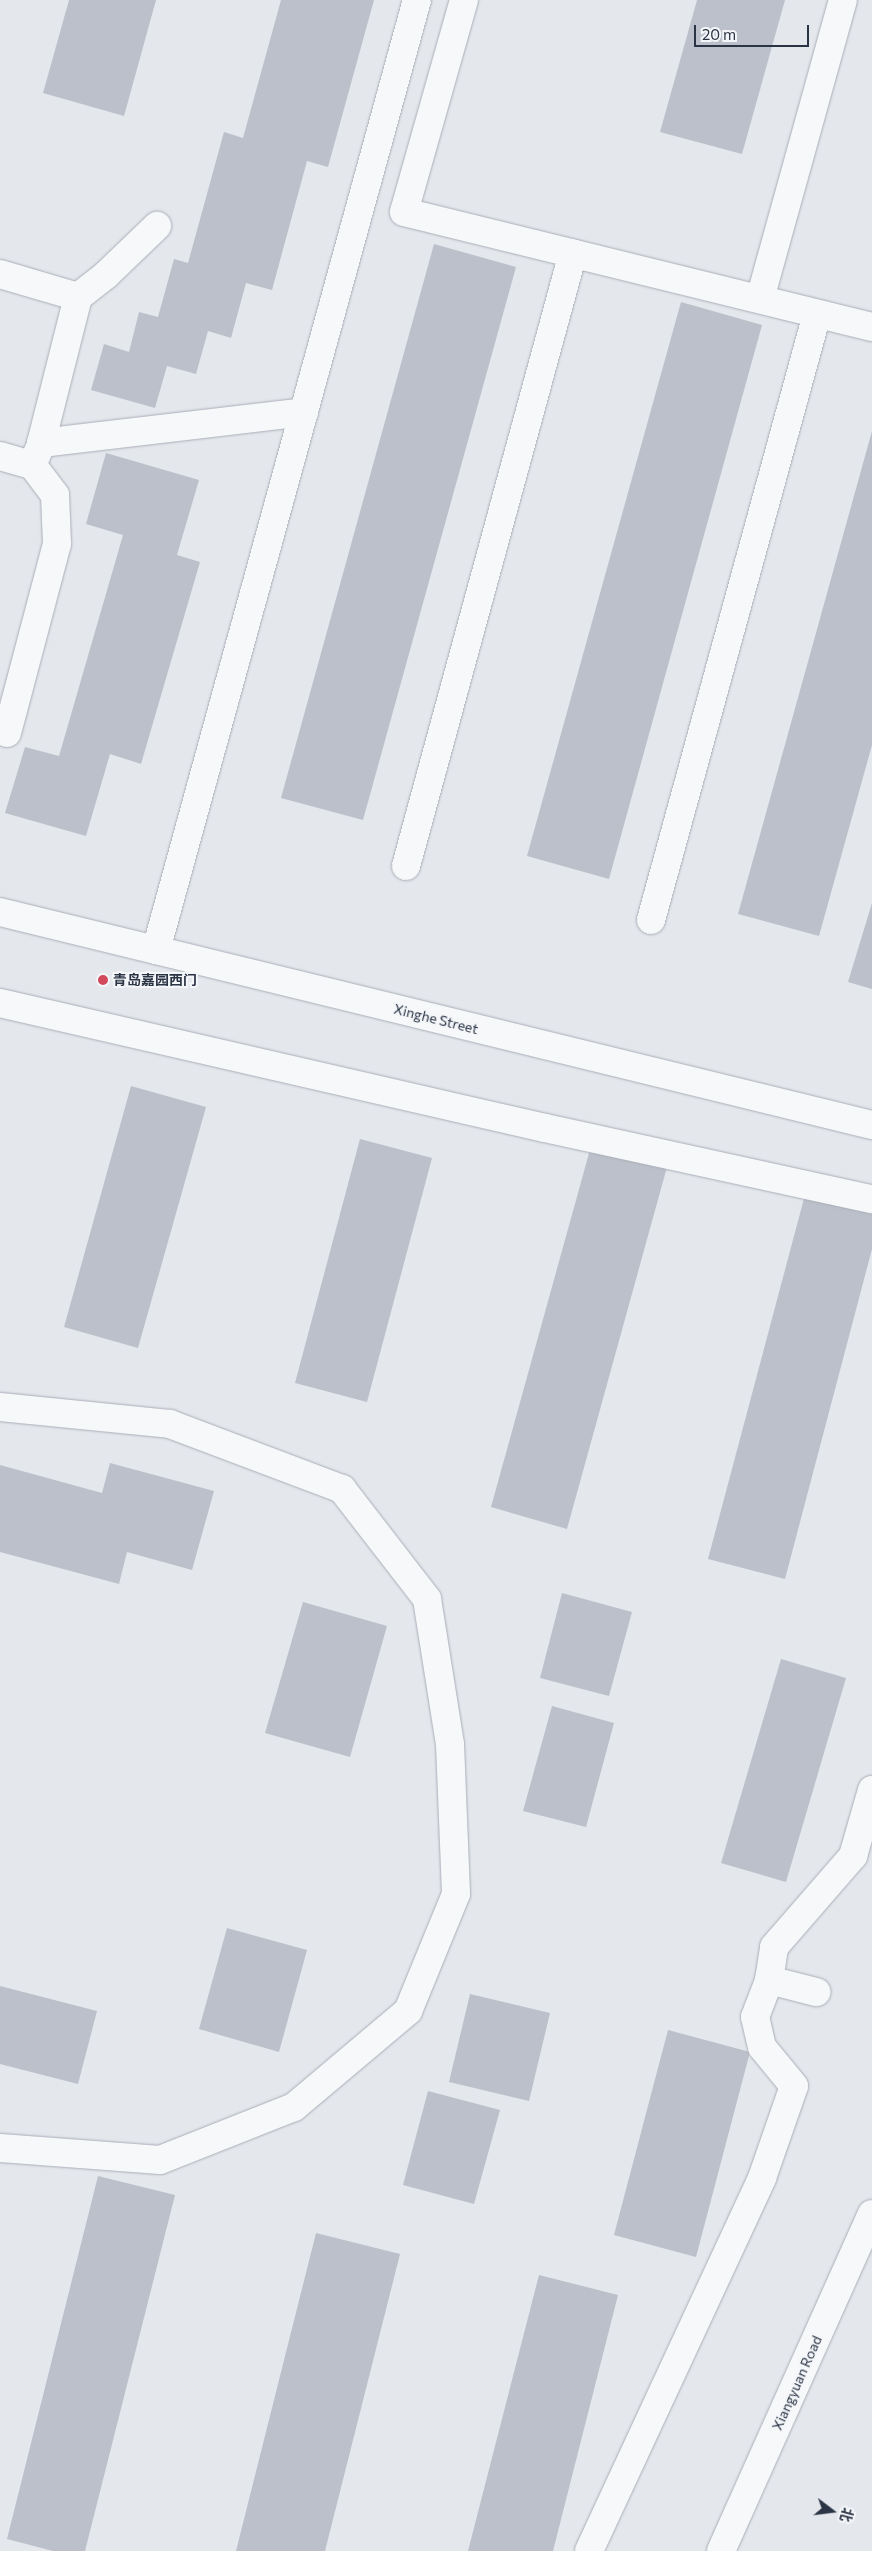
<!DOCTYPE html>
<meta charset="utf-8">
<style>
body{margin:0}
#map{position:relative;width:872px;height:2551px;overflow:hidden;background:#e4e7ec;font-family:Commissioner,"Noto Sans SC",sans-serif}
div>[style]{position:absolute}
.building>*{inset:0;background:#bbc0ca}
.roads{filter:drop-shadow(0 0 1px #a9aeb7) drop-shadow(0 0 1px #a9aeb7)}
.minor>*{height:28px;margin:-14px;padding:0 14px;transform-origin:14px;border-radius:14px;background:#f7f8fa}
.dots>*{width:14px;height:14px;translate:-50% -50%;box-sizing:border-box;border:2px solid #f4f6f9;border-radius:50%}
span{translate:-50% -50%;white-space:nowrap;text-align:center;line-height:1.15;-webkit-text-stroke:4px #f4f6f9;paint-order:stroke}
.poi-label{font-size:14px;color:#2b3445;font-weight:700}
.left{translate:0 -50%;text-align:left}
.street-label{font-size:14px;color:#2b3445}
.north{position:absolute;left:807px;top:2486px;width:50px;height:50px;-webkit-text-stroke:4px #f4f6f9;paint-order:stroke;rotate:105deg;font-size:14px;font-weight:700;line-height:20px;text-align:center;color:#2b3445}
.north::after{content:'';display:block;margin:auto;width:18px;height:22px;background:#2b3445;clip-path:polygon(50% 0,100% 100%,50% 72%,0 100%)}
.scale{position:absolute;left:694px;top:25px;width:115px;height:22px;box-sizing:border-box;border:2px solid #2b3445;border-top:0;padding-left:6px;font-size:15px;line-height:18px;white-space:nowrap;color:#2b3445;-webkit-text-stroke:4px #f4f6f9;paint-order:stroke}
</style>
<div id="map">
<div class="building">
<i style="clip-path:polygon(69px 0,156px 0,124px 116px,43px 93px)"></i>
<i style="clip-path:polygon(281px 0,374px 0,328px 167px,307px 161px,272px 290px,246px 283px,231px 338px,208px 331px,196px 374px,167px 366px,155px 408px,91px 390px,104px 344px,129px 352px,139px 312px,158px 317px,174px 259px,188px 263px,224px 132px,243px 138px)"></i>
<i style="clip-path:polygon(697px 0,785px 0,742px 154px,660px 132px)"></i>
<i style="clip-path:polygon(434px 244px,516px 267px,363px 820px,281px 798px)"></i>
<i style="clip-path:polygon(681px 302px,762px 325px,609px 879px,527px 856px)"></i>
<i style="clip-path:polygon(872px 431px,872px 745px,819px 936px,738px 914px)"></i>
<i style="clip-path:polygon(106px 453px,199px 480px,177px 555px,200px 562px,141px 764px,110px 754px,86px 836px,5px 813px,25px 747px,59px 756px,123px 535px,86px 524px)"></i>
<i style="clip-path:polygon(872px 903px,872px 989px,848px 982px)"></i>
<i style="clip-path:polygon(131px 1086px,206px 1107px,138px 1348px,64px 1327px)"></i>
<i style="clip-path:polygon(360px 1139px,432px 1158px,367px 1402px,295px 1383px)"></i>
<i style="clip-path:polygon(591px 1146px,667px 1167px,567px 1529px,491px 1507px)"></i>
<i style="clip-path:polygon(806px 1191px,872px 1209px,872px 1249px,785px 1579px,708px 1559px)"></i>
<i style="clip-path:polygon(110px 1463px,214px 1491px,192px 1570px,127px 1552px,119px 1584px,0 1552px,0 1465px,102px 1493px)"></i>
<i style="clip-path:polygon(562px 1593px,632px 1612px,609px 1696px,540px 1678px)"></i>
<i style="clip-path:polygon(303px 1602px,387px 1626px,350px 1757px,265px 1733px)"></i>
<i style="clip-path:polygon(781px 1659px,846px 1678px,786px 1882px,721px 1863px)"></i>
<i style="clip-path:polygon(552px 1706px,614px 1723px,586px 1827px,523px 1811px)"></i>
<i style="clip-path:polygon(227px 1928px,307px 1950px,279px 2052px,199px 2029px)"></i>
<i style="clip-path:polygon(0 1986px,97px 2011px,78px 2084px,0 2064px)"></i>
<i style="clip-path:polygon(470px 1994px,550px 2013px,529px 2101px,449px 2082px)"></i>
<i style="clip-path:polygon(668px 2030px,750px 2052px,696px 2257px,614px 2235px)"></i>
<i style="clip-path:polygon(428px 2091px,500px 2110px,474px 2204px,403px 2185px)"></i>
<i style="clip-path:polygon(98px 2176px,175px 2195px,85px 2551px,53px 2551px,7px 2539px)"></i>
<i style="clip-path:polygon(316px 2233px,400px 2254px,325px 2551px,236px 2551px)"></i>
<i style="clip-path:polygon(539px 2275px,618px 2295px,553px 2551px,468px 2551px)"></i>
</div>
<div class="roads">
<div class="minor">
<i style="left:464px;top:0;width:220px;rotate:105.8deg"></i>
<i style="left:404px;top:212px;width:482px;rotate:13.8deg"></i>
<i style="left:0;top:274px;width:81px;rotate:16.4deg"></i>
<i style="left:78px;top:297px;width:151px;rotate:104.2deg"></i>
<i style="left:41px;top:443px;width:265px;rotate:-6.7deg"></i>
<i style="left:78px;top:297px;width:36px;rotate:-38deg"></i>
<i style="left:106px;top:275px;width:71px;rotate:-43.9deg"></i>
<i style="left:760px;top:299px;width:310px;rotate:-74.5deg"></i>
<i style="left:0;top:456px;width:33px;rotate:16deg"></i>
<i style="left:32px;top:465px;width:17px;rotate:-66deg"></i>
<i style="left:7px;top:733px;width:196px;rotate:-75.2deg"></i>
<i style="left:57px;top:544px;width:49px;rotate:-92.3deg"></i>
<i style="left:55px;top:495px;width:38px;rotate:-127deg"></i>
<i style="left:406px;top:866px;width:635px;rotate:-74.76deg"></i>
<i style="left:0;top:912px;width:898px;rotate:13.73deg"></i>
<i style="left:651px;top:920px;width:628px;rotate:-74.68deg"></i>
<i style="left:156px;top:950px;width:985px;rotate:-74.64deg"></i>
<i style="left:0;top:1003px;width:559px;rotate:12.92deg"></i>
<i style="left:545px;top:1128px;width:335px;rotate:12.3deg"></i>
<i style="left:0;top:1407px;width:171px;rotate:5.7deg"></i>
<i style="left:170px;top:1424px;width:184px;rotate:20.7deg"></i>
<i style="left:342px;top:1489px;width:139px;rotate:52.3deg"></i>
<i style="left:427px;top:1599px;width:147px;rotate:81deg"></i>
<i style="left:450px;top:1744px;width:150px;rotate:87.7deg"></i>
<i style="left:456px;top:1894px;width:126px;rotate:112.3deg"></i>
<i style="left:408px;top:2011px;width:149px;rotate:139.9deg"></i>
<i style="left:294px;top:2107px;width:144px;rotate:158.4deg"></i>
<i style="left:160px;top:2160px;width:160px;rotate:-175.7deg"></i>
<i style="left:769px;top:1980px;width:49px;rotate:14.3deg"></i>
<i style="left:589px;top:2551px;width:411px;rotate:-65.1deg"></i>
<i style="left:762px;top:2178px;width:97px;rotate:-70.8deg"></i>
<i style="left:794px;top:2086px;width:50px;rotate:-129.4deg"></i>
<i style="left:762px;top:2047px;width:31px;rotate:-103deg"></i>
<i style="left:755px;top:2017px;width:40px;rotate:-69deg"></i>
<i style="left:769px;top:1980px;width:33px;rotate:-81deg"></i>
<i style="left:774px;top:1947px;width:121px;rotate:-49deg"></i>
<i style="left:853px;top:1856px;width:69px;rotate:-73.9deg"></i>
<i style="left:721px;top:2551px;width:369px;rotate:-65.9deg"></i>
</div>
</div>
<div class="dots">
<i style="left:103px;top:980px;background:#d1495b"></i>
</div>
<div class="poi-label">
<span class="left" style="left:113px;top:980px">青岛嘉园西门</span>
</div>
<div class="street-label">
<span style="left:436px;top:1019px;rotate:14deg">Xinghe Street</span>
<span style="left:797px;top:2383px;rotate:-66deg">Xiangyuan Road</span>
</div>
<div class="north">北</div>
<div class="scale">20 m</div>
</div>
